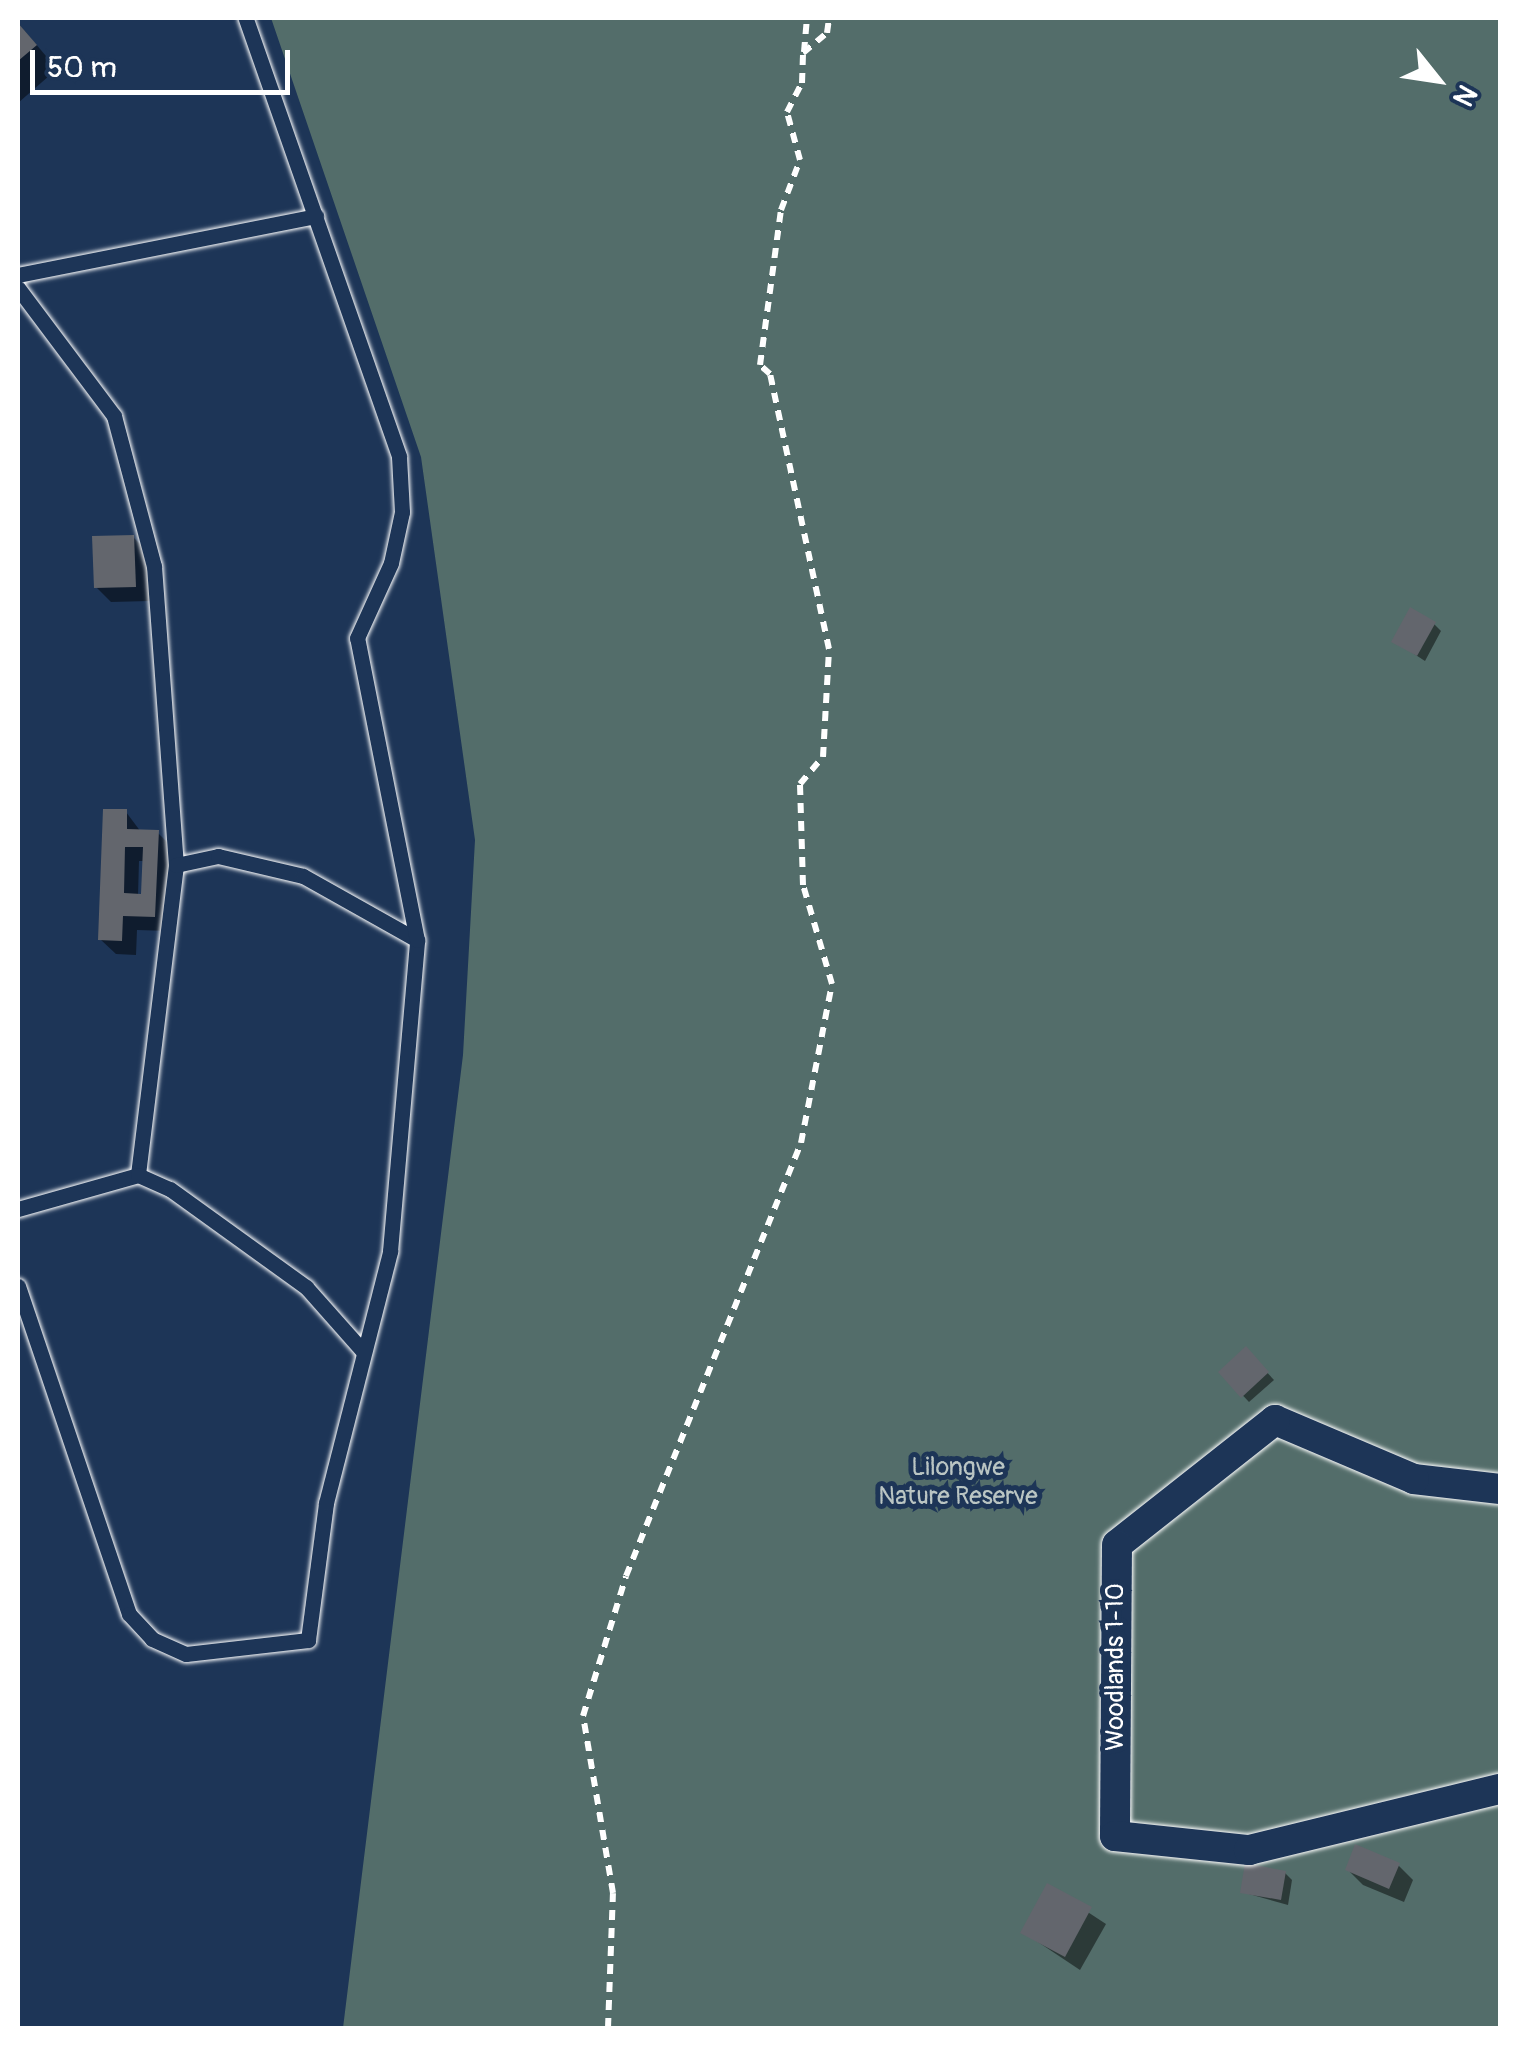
<!DOCTYPE html>
<style>
body{margin:0}
#map{position:relative;width:1518px;height:2046px;overflow:hidden;background:#1d3557;font-family:Pangolin,sans-serif}
div>[style]{position:absolute}
.green>*{inset:0;background:#536d6a}
.shadow>*{inset:0;background:#0007}
.building>*{inset:0;background:#63666d}
.path>*{height:6px;margin-top:-3px;transform-origin:0;background:repeating-linear-gradient(90deg,#fff 0 10px,transparent 0 18px)}
.roads{filter:drop-shadow(0 0 2px #fff) drop-shadow(0 0 2px #fff)}
.service>*{height:15px;margin:-7.5px;padding:0 7.5px;transform-origin:7.5px;border-radius:7.5px;background:#1d3557}
.minor>*{height:30px;margin:-15px;padding:0 15px;transform-origin:15px;border-radius:15px;background:#1d3557}
span{translate:-50% -50%;white-space:nowrap;text-align:center;line-height:1.15;-webkit-text-stroke:10px #1d3557;paint-order:stroke}
.park-label{font-size:25px;color:#bac5c3}
.street-label{font-size:25px;color:#fff}
.frame{position:absolute;inset:0;border:20px solid #fff;pointer-events:none}
.north{position:absolute;left:1388px;top:30px;width:100px;height:100px;-webkit-text-stroke:8px #1d3557;paint-order:stroke;rotate:120deg;font-size:28px;font-weight:700;line-height:40px;text-align:center;color:#fff}
.north::after{content:'';display:block;margin:auto;width:35px;height:45px;background:#fff;clip-path:polygon(50% 0,100% 100%,50% 72%,0 100%)}
.scale{position:absolute;left:30px;top:50px;width:260px;height:45px;box-sizing:border-box;border:5px solid #fff;border-top:0;padding-left:12px;font-size:30px;line-height:35px;white-space:nowrap;color:#fff;-webkit-text-stroke:8px #1d3557;paint-order:stroke}
</style>
<div id="map">
<div class="green">
<i style="clip-path:polygon(271px 18px,1500px 18px,1500px 2028px,343px 2028px,463px 1055px,475px 840px,421px 457px)"></i>
</div>
<div class="shadow">
<i style="clip-path:polygon(18px 23px,57px 69px,18px 103px)"></i>
<i style="clip-path:polygon(133px 537px,148px 552px,150px 601px,111px 602px,96px 587px)"></i>
<i style="clip-path:polygon(1434px 624px,1441px 631px,1425px 661px,1394px 641px)"></i>
<i style="clip-path:polygon(evenodd,126px 812px,141px 832px,158px 833px,172px 847px,169px 931px,137px 930px,136px 955px,116px 954px,101px 940px,126px 812px,139px 861px,145px 861px,143px 896px,138px 896px,139px 861px)"></i>
<i style="clip-path:polygon(1246px 1350px,1274px 1380px,1249px 1402px,1221px 1372px)"></i>
<i style="clip-path:polygon(1398px 1865px,1413px 1880px,1404px 1902px,1363px 1885px,1348px 1870px)"></i>
<i style="clip-path:polygon(1285px 1873px,1292px 1880px,1288px 1905px,1242px 1892px)"></i>
<i style="clip-path:polygon(1048px 1886px,1106px 1924px,1080px 1970px,1023px 1932px)"></i>
</div>
<div class="building">
<i style="clip-path:polygon(18px 23px,37px 45px,18px 61px)"></i>
<i style="clip-path:polygon(134px 535px,136px 587px,94px 588px,92px 536px)"></i>
<i style="clip-path:polygon(1410px 607px,1436px 622px,1417px 656px,1391px 642px)"></i>
<i style="clip-path:polygon(evenodd,103px 809px,127px 809px,127px 829px,159px 830px,155px 917px,123px 916px,122px 941px,98px 940px,103px 809px,125px 847px,143px 847px,141px 894px,124px 893px,125px 847px)"></i>
<i style="clip-path:polygon(1246px 1346px,1269px 1372px,1241px 1398px,1218px 1372px)"></i>
<i style="clip-path:polygon(1355px 1844px,1400px 1863px,1389px 1889px,1345px 1870px)"></i>
<i style="clip-path:polygon(1245px 1863px,1286px 1871px,1281px 1900px,1240px 1893px)"></i>
<i style="clip-path:polygon(1047px 1883px,1092px 1907px,1065px 1957px,1020px 1933px)"></i>
</div>
<div class="path">
<i style="left:804px;top:52px;width:34px;rotate:-85deg"></i>
<i style="left:608px;top:2028px;width:135px;rotate:-87.9deg"></i>
<i style="left:613px;top:1893px;width:180px;rotate:-99.6deg"></i>
<i style="left:583px;top:1716px;width:146px;rotate:-72.9deg"></i>
<i style="left:626px;top:1576px;width:467px;rotate:-68deg"></i>
<i style="left:801px;top:1143px;width:162px;rotate:-79deg"></i>
<i style="left:832px;top:984px;width:103px;rotate:-106.3deg"></i>
<i style="left:803px;top:885px;width:101px;rotate:-91.7deg"></i>
<i style="left:800px;top:784px;width:35px;rotate:-50deg"></i>
<i style="left:823px;top:757px;width:108px;rotate:-86.8deg"></i>
<i style="left:829px;top:649px;width:281px;rotate:-102.1deg"></i>
<i style="left:770px;top:374px;width:13px;rotate:-138deg"></i>
<i style="left:760px;top:365px;width:156px;rotate:-82.3deg"></i>
<i style="left:781px;top:210px;width:53px;rotate:-69.2deg"></i>
<i style="left:800px;top:160px;width:50px;rotate:-105.2deg"></i>
<i style="left:787px;top:112px;width:33px;rotate:-63deg"></i>
<i style="left:802px;top:83px;width:30px;rotate:-88deg"></i>
<i style="left:803px;top:53px;width:31px;rotate:-40deg"></i>
<i style="left:827px;top:33px;width:15px;rotate:-82deg"></i>
</div>
<div class="roads">
<div class="service">
<i style="left:18px;top:275px;width:304px;rotate:-11.2deg"></i>
<i style="left:18px;top:288px;width:160px;rotate:53.1deg"></i>
<i style="left:114px;top:416px;width:155px;rotate:75.1deg"></i>
<i style="left:154px;top:566px;width:300px;rotate:85.8deg"></i>
<i style="left:176px;top:865px;width:312px;rotate:97deg"></i>
<i style="left:176px;top:865px;width:43px;rotate:-12.1deg"></i>
<i style="left:218px;top:856px;width:87px;rotate:13.2deg"></i>
<i style="left:303px;top:876px;width:131px;rotate:29.3deg"></i>
<i style="left:18px;top:1209px;width:125px;rotate:-15.8deg"></i>
<i style="left:138px;top:1175px;width:35px;rotate:24deg"></i>
<i style="left:170px;top:1189px;width:168px;rotate:35.8deg"></i>
<i style="left:306px;top:1287px;width:84px;rotate:48.4deg"></i>
<i style="left:18px;top:1286px;width:346px;rotate:71.3deg"></i>
<i style="left:129px;top:1614px;width:34px;rotate:47deg"></i>
<i style="left:152px;top:1639px;width:37px;rotate:24deg"></i>
<i style="left:186px;top:1654px;width:123px;rotate:-6.5deg"></i>
<i style="left:308px;top:1640px;width:138px;rotate:-82.5deg"></i>
<i style="left:326px;top:1503px;width:260px;rotate:-75.7deg"></i>
<i style="left:390px;top:1251px;width:312px;rotate:-85deg"></i>
<i style="left:417px;top:940px;width:308px;rotate:-101.2deg"></i>
<i style="left:357px;top:638px;width:82px;rotate:-65.6deg"></i>
<i style="left:391px;top:563px;width:52px;rotate:-77.8deg"></i>
<i style="left:402px;top:512px;width:56px;rotate:-93.1deg"></i>
<i style="left:399px;top:456px;width:464px;rotate:-109.3deg"></i>
</div>
<div class="minor">
<i style="left:1500px;top:1489px;width:87px;rotate:-173.4deg"></i>
<i style="left:1414px;top:1479px;width:151px;rotate:-157deg"></i>
<i style="left:1275px;top:1420px;width:201px;rotate:141.7deg"></i>
<i style="left:1117px;top:1545px;width:291px;rotate:90.4deg"></i>
<i style="left:1115px;top:1836px;width:135px;rotate:6deg"></i>
<i style="left:1249px;top:1850px;width:258px;rotate:-13.7deg"></i>
</div>
</div>
<div class="park-label">
<span style="left:958px;top:1483px">Lilongwe<br>Nature Reserve</span>
</div>
<div class="street-label">
<span style="left:1116px;top:1667px;rotate:-90deg">Woodlands 1-10</span>
</div>
<div class="frame"></div>
<div class="north">N</div>
<div class="scale">50 m</div>
</div>
